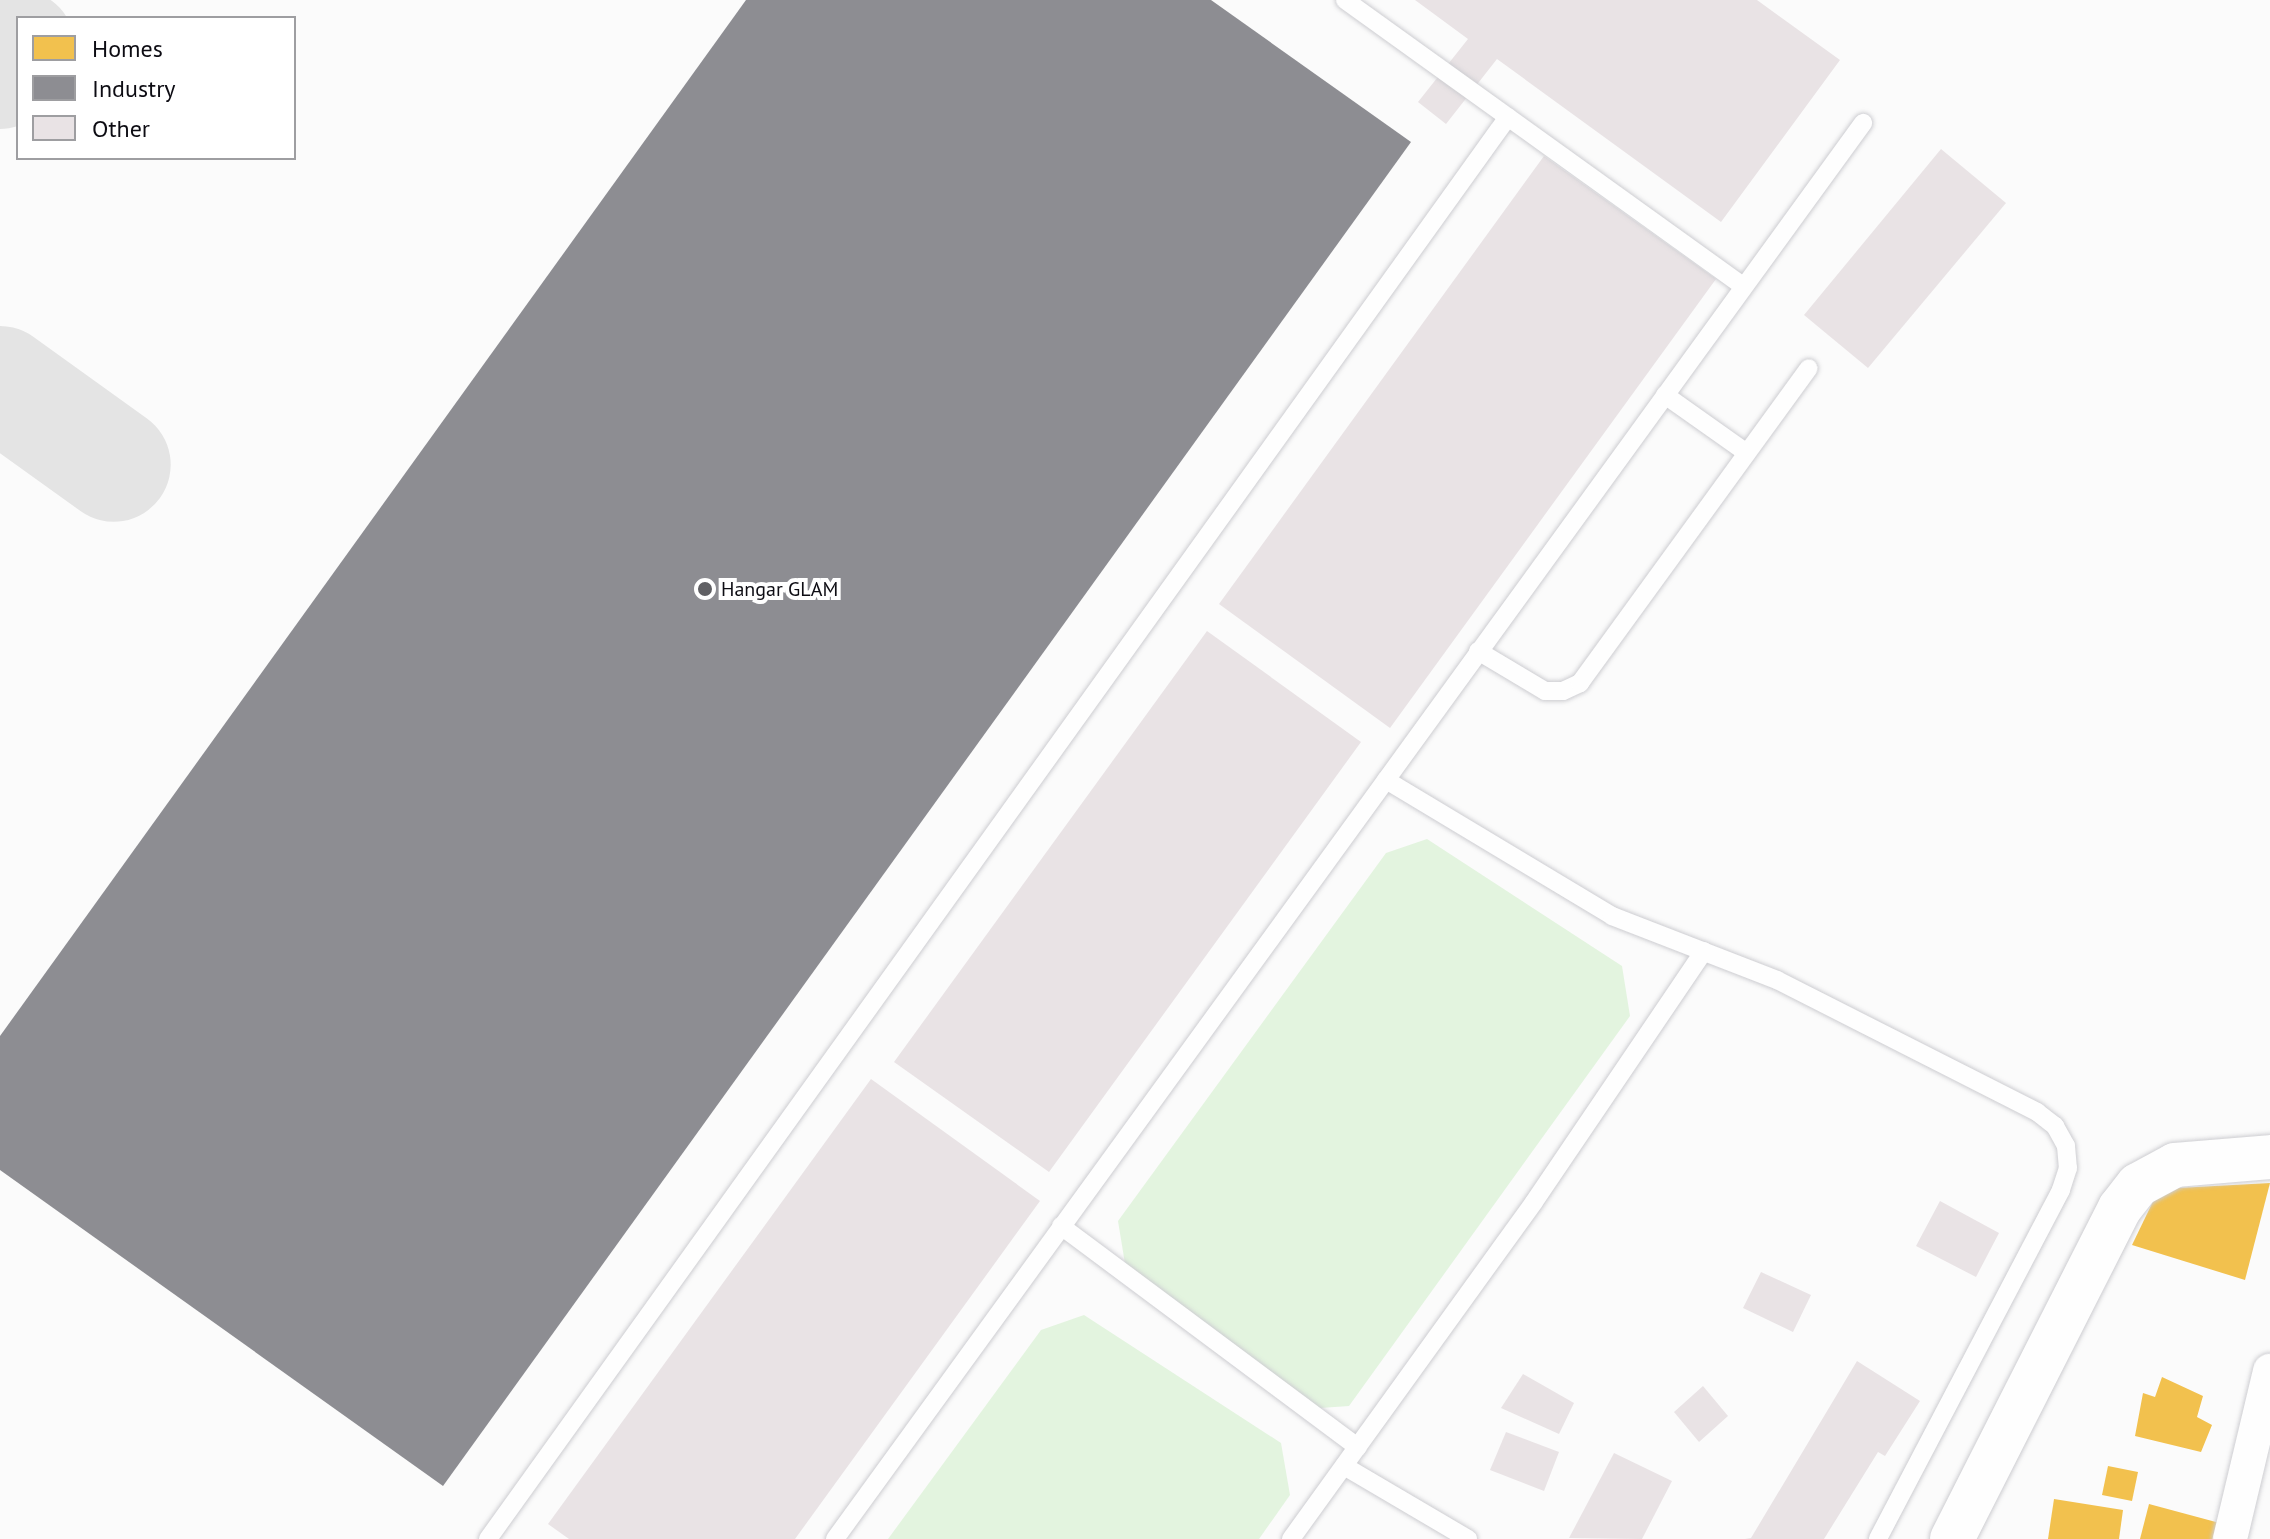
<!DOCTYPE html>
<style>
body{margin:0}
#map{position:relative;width:2270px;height:1539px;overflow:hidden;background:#fbfbfb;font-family:"PT Sans",sans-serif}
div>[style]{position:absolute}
.green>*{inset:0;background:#e3f4df}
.homes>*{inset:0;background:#f2c14e}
.industry>*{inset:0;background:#8d8d92}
.taxiway>*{height:114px;margin:-57px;padding:0 57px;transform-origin:57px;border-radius:57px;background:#e4e4e4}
.building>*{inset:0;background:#e9e3e5}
.roads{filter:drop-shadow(0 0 2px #cdcdd1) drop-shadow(0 0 2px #cdcdd1)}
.lane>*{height:18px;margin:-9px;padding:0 9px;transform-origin:9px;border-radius:9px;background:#fefefe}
.street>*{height:34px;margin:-17px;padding:0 17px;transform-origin:17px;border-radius:17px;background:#fefefe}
.secondary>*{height:44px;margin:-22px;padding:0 22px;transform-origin:22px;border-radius:22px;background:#fefefe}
.dots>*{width:22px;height:22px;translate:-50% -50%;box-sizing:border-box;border:4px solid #fff;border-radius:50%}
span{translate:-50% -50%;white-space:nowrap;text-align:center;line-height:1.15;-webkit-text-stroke:8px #fff;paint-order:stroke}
.poi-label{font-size:20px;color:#0d0c13}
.left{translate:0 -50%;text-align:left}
.legend{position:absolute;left:16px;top:16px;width:280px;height:144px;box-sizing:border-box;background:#fff;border:2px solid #9e9ea1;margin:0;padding:10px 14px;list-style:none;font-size:24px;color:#0d0c13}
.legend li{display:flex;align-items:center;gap:16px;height:40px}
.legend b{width:40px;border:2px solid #9e9ea1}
</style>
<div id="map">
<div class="green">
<i style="clip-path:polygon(1427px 839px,1622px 966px,1630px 1016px,1349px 1406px,1306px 1409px,1128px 1282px,1118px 1221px,1386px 853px)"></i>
<i style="clip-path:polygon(1084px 1315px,1281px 1443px,1290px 1495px,1259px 1539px,888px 1539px,1041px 1330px)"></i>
</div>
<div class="homes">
<i style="clip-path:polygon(2270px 1183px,2245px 1280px,2132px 1245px,2159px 1189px)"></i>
<i style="clip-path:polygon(2162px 1377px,2203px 1396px,2197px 1417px,2212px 1425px,2201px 1452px,2135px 1436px,2143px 1393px,2155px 1397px)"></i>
<i style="clip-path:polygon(2108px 1466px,2138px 1472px,2132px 1501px,2102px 1495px)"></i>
<i style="clip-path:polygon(2054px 1499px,2123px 1510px,2119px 1539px,2048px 1539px)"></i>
<i style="clip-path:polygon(2149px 1504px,2227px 1525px,2224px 1539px,2140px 1539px)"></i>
</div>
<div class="industry">
<i style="clip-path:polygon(746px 0,1211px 0,1411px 142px,443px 1486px,0 1170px,0 1036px)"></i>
</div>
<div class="taxiway">
<i style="left:0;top:72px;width:31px;rotate:-54deg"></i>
<i style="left:0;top:383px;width:140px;rotate:35.7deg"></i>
</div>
<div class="building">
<i style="clip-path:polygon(1415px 0,1757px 0,1840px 60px,1721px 222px,1497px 59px,1446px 124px,1418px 102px,1468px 39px)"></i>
<i style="clip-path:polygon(1941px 149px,2006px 203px,1868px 368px,1804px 315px)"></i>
<i style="clip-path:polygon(1544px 156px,1716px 279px,1390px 728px,1219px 604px)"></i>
<i style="clip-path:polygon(1207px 631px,1361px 742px,1049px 1172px,894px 1062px)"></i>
<i style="clip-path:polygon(871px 1079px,1040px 1201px,795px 1539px,569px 1539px,548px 1524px)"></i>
<i style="clip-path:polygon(1940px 1201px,1999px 1233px,1976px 1277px,1916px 1246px)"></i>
<i style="clip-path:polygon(1761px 1272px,1811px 1295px,1793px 1332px,1743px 1308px)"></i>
<i style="clip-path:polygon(1857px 1361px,1920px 1401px,1885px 1456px,1878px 1452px,1824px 1539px,1745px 1539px,1751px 1538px)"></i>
<i style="clip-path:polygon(1523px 1374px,1574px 1403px,1559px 1434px,1501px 1408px)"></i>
<i style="clip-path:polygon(1703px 1386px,1728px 1416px,1699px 1442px,1674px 1412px)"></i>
<i style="clip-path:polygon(1506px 1432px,1559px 1452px,1544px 1491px,1490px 1470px)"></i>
<i style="clip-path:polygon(1614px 1453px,1672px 1481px,1642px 1539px,1569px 1538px)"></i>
</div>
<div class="roads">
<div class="lane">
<i style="left:1345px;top:0;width:490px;rotate:35.7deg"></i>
<i style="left:1665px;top:395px;width:100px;rotate:35.3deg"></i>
<i style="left:1478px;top:651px;width:78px;rotate:30.8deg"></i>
<i style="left:1545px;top:691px;width:18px"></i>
<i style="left:1563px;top:691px;width:19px;rotate:-25deg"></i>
<i style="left:1580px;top:683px;width:389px;rotate:-54deg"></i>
<i style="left:1386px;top:780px;width:264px;rotate:31deg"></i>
<i style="left:1612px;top:916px;width:177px;rotate:21.2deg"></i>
<i style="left:1777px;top:980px;width:292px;rotate:26.9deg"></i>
<i style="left:2037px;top:1112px;width:23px;rotate:38deg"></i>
<i style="left:2055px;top:1126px;width:23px;rotate:61deg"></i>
<i style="left:2066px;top:1146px;width:22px;rotate:85deg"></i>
<i style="left:2068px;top:1168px;width:23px;rotate:108deg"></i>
<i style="left:2061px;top:1190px;width:394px;rotate:117.7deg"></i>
<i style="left:1061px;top:1226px;width:370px;rotate:36.7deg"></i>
<i style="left:1344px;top:1466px;width:144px;rotate:30.5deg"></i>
<i style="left:488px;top:1539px;width:1750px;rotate:-54.35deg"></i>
<i style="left:835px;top:1539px;width:1750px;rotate:-54.02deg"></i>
<i style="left:1291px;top:1539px;width:415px;rotate:-54.2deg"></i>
<i style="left:1534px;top:1202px;width:303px;rotate:-55.9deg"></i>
</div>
<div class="street">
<i style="left:2230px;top:1539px;width:173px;rotate:-76.6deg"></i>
</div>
<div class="secondary">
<i style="left:1952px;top:1539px;width:371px;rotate:-63.1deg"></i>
<i style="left:2120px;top:1208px;width:29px;rotate:-52deg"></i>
<i style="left:2138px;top:1185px;width:42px;rotate:-28.4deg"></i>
<i style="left:2175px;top:1165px;width:95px;rotate:-4.8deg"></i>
</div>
</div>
<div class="dots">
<i style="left:705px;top:589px;background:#606064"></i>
</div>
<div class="poi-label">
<span class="left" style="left:721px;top:589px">Hangar GLAM</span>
</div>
<ul class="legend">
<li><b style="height:22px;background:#f2c14e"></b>Homes</li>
<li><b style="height:22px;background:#8d8d92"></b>Industry</li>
<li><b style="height:22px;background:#e9e3e5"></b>Other</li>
</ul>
</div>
